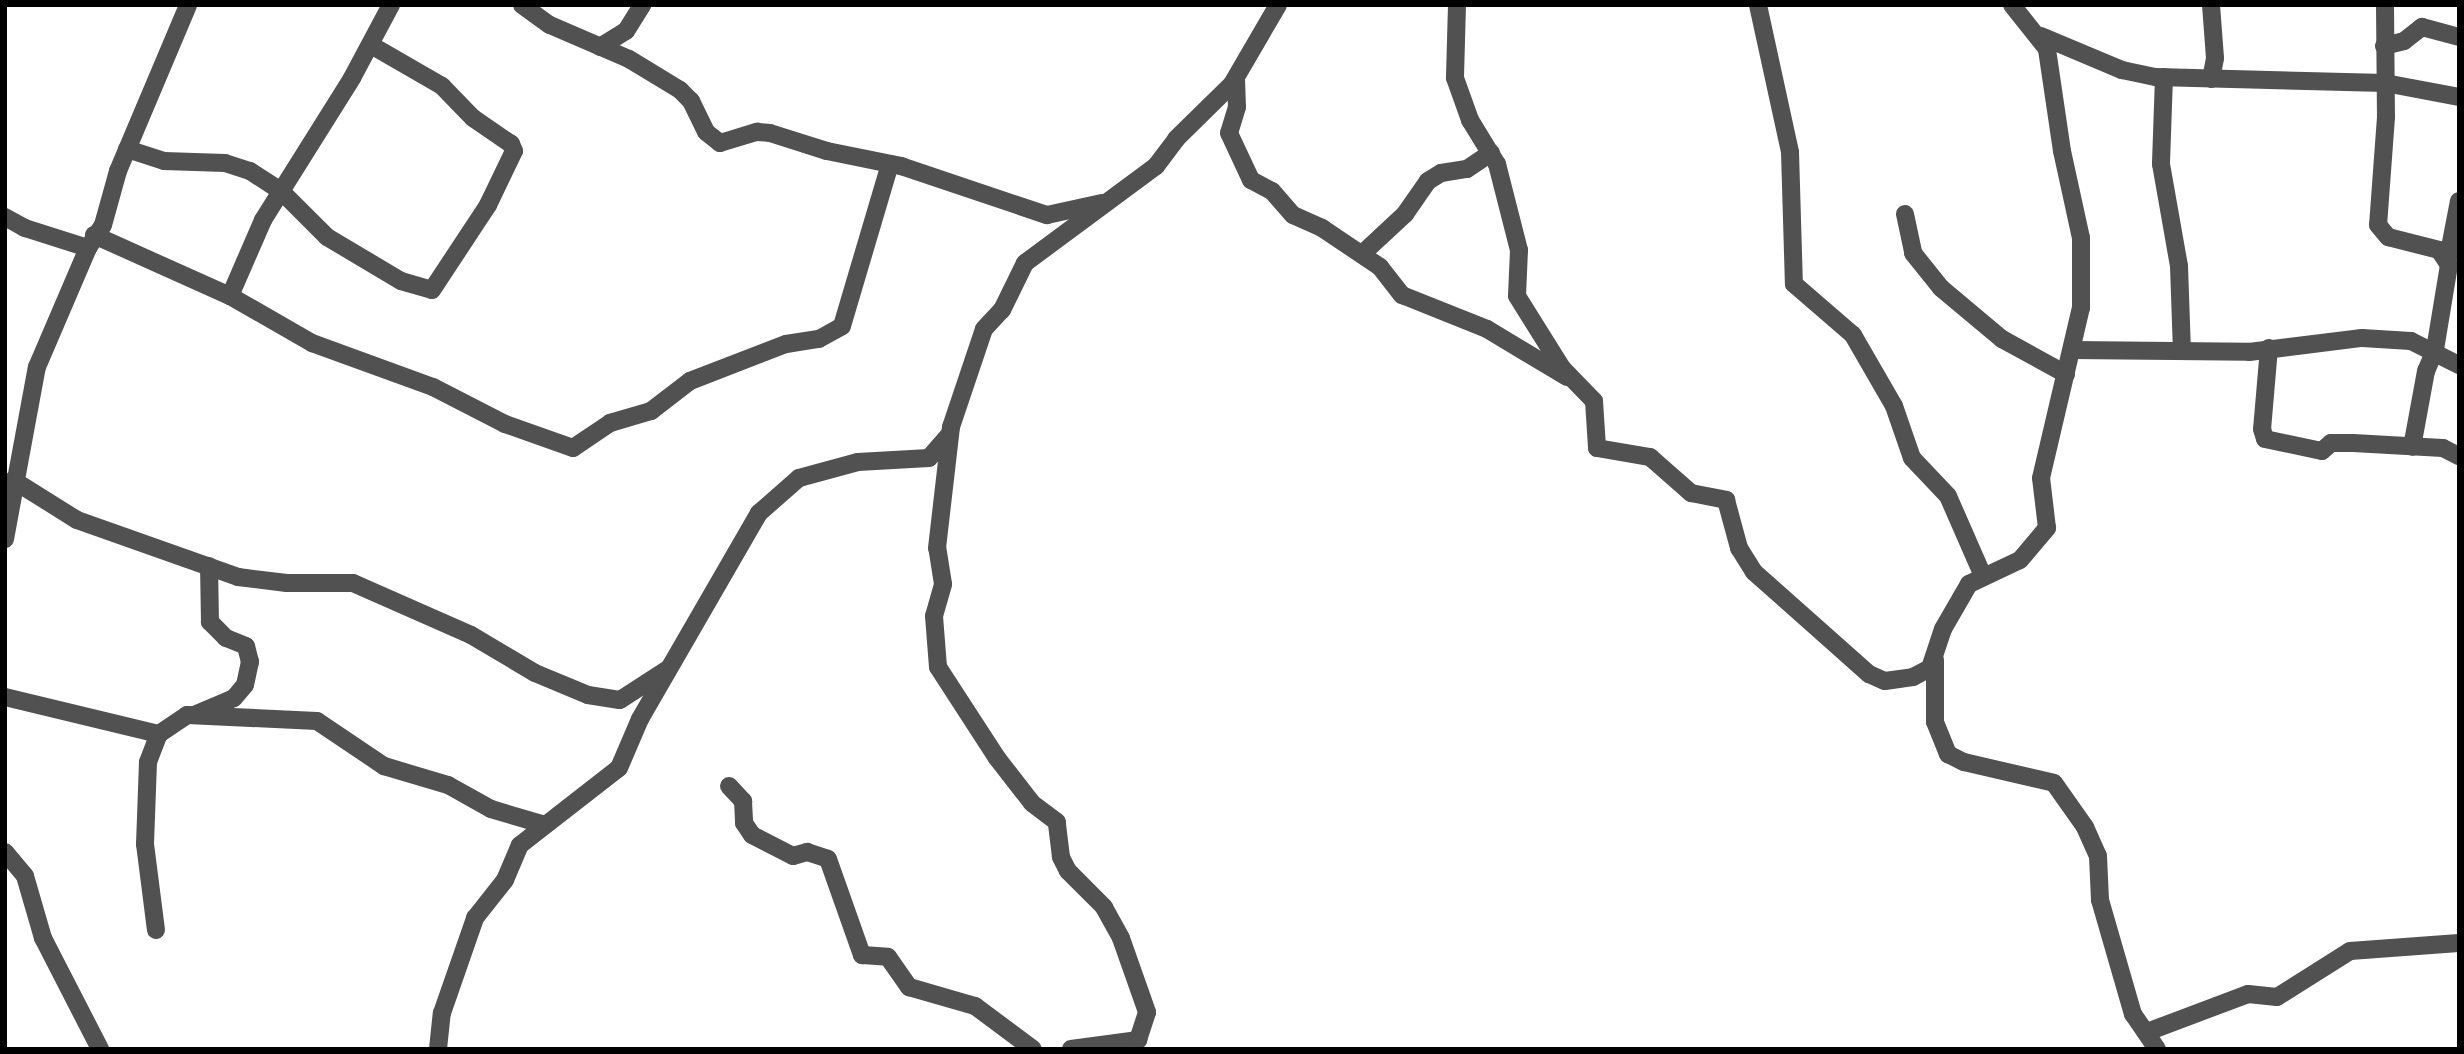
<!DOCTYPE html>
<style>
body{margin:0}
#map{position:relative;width:2464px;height:1054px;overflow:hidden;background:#fff;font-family:"DejaVu Sans",sans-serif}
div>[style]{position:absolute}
.minor>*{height:18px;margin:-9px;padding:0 9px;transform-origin:9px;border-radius:9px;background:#515151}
span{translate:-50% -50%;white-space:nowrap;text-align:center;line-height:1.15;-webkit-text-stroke:5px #fff;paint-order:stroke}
.frame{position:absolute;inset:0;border:7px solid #000;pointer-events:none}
</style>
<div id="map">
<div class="minor">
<i style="left:522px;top:5px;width:34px;rotate:36deg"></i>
<i style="left:550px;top:25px;width:86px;rotate:23.3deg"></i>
<i style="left:629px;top:59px;width:60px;rotate:31.3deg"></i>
<i style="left:680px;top:90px;width:16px;rotate:45deg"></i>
<i style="left:691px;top:101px;width:34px;rotate:64deg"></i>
<i style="left:706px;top:132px;width:18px;rotate:38deg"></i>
<i style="left:720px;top:143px;width:39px;rotate:-17deg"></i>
<i style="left:757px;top:132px;width:13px;rotate:4deg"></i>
<i style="left:770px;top:133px;width:60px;rotate:17.5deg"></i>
<i style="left:827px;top:151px;width:76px;rotate:11.5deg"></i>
<i style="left:901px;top:166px;width:154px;rotate:18.6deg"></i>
<i style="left:1047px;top:215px;width:56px;rotate:-12.3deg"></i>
<i style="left:1457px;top:5px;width:73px;rotate:91.6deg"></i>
<i style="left:1455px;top:78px;width:45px;rotate:70.3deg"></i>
<i style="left:1470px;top:120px;width:52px;rotate:58.5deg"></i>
<i style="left:1497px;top:164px;width:89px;rotate:75.7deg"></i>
<i style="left:1519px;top:250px;width:46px;rotate:92.5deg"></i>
<i style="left:1517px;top:296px;width:85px;rotate:58deg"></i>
<i style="left:1562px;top:368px;width:46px;rotate:45.9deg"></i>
<i style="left:1594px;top:401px;width:47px;rotate:86.3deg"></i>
<i style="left:1597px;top:448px;width:54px;rotate:9.6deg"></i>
<i style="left:1650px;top:457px;width:55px;rotate:41.3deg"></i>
<i style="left:1691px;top:493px;width:36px;rotate:11deg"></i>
<i style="left:1726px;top:500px;width:50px;rotate:74.8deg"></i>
<i style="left:1739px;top:548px;width:28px;rotate:58deg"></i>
<i style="left:1754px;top:572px;width:154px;rotate:41.6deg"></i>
<i style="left:1869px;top:674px;width:17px;rotate:24deg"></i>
<i style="left:1885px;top:681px;width:28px;rotate:-8deg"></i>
<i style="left:1913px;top:677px;width:19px;rotate:-28deg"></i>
<i style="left:1930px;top:668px;width:41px;rotate:-71.6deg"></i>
<i style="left:1943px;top:629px;width:52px;rotate:-60deg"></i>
<i style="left:1969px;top:584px;width:56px;rotate:-25.2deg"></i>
<i style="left:2020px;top:560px;width:42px;rotate:-49.8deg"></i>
<i style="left:2047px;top:528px;width:50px;rotate:-96.8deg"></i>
<i style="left:2041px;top:478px;width:175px;rotate:-76.8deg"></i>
<i style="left:2081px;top:308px;width:70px;rotate:-90deg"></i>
<i style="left:2081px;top:238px;width:89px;rotate:-102.3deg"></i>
<i style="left:2062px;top:151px;width:103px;rotate:-98.4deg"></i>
<i style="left:2047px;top:49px;width:56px;rotate:-128.5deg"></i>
<i style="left:1758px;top:5px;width:150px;rotate:77.7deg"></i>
<i style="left:1790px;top:152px;width:132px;rotate:88.3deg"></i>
<i style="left:1794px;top:284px;width:78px;rotate:40.8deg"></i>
<i style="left:1853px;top:335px;width:82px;rotate:60deg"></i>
<i style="left:1894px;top:406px;width:55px;rotate:70.9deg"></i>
<i style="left:1912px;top:458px;width:52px;rotate:46.5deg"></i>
<i style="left:1948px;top:496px;width:87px;rotate:66.4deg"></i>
<i style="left:2385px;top:5px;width:112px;rotate:89.5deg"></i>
<i style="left:2386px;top:117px;width:108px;rotate:94.2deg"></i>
<i style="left:2378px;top:225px;width:16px;rotate:50deg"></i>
<i style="left:2388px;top:237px;width:53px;rotate:14.3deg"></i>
<i style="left:2439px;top:250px;width:18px;rotate:56deg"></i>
<i style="left:2449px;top:265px;width:86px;rotate:99.4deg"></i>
<i style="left:2435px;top:350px;width:23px;rotate:113deg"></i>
<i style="left:2426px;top:371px;width:77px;rotate:100.4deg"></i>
<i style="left:2041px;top:36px;width:88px;rotate:22.8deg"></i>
<i style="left:2122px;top:70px;width:35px;rotate:12deg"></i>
<i style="left:2156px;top:77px;width:229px;rotate:1.5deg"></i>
<i style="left:2385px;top:83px;width:75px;rotate:10.7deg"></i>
<i style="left:2384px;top:46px;width:21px;rotate:-14deg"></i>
<i style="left:2404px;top:41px;width:23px;rotate:-38deg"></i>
<i style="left:2422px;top:27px;width:38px;rotate:15deg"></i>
<i style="left:600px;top:47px;width:31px;rotate:-32deg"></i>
<i style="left:626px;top:31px;width:31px;rotate:-58deg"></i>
<i style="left:2164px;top:77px;width:87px;rotate:92deg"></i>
<i style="left:2161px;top:164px;width:104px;rotate:80deg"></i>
<i style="left:2179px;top:266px;width:85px;rotate:88deg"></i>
<i style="left:1236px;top:79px;width:28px;rotate:88deg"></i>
<i style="left:1237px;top:107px;width:27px;rotate:107deg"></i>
<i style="left:1229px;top:133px;width:52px;rotate:64.9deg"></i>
<i style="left:1251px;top:180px;width:24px;rotate:28deg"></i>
<i style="left:1272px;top:191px;width:32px;rotate:49deg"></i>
<i style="left:1293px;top:215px;width:32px;rotate:24deg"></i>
<i style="left:1322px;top:228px;width:70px;rotate:33.9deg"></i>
<i style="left:1380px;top:267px;width:36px;rotate:52deg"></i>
<i style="left:1402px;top:295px;width:92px;rotate:21.8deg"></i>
<i style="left:1487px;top:329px;width:93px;rotate:31deg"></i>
<i style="left:2211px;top:79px;width:21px;rotate:-79deg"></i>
<i style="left:2215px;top:58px;width:53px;rotate:-94.3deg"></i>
<i style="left:127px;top:149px;width:39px;rotate:18deg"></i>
<i style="left:164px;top:161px;width:61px;rotate:1.9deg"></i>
<i style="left:225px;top:163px;width:26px;rotate:18deg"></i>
<i style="left:250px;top:171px;width:37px;rotate:33deg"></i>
<i style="left:281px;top:191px;width:65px;rotate:45deg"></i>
<i style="left:327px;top:237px;width:86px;rotate:30.7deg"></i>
<i style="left:401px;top:281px;width:32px;rotate:16deg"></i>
<i style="left:432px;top:290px;width:102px;rotate:-56.6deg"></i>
<i style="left:488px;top:205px;width:60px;rotate:-64.3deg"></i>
<i style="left:514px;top:151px;width:8px;rotate:-113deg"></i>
<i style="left:511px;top:144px;width:46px;rotate:-145.6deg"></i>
<i style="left:473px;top:118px;width:45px;rotate:-134.1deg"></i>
<i style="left:442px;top:86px;width:82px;rotate:-150deg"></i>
<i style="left:1905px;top:214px;width:40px;rotate:78deg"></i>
<i style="left:1913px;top:253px;width:45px;rotate:51.3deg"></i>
<i style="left:1941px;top:288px;width:80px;rotate:39.9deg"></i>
<i style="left:2002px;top:339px;width:73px;rotate:28.7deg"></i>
<i style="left:5px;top:217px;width:23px;rotate:29deg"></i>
<i style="left:25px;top:228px;width:66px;rotate:17.6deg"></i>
<i style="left:94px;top:235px;width:149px;rotate:24.2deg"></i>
<i style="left:230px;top:296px;width:95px;rotate:29.8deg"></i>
<i style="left:312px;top:343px;width:129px;rotate:20deg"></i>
<i style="left:433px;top:387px;width:81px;rotate:27.2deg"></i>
<i style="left:505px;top:424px;width:72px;rotate:19.4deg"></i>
<i style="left:573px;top:448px;width:45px;rotate:-34deg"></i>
<i style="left:610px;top:423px;width:43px;rotate:-16.3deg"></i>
<i style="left:651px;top:411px;width:49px;rotate:-37.6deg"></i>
<i style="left:690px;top:381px;width:103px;rotate:-21.1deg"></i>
<i style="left:786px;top:344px;width:33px;rotate:-9deg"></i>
<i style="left:819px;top:339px;width:26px;rotate:-29deg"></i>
<i style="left:842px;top:326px;width:169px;rotate:-73.5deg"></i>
<i style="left:1362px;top:254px;width:59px;rotate:-42.9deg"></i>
<i style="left:1405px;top:214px;width:40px;rotate:-55.1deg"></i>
<i style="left:1428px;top:181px;width:15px;rotate:-32deg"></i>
<i style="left:1441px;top:173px;width:26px;rotate:-9deg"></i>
<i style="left:1467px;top:169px;width:29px;rotate:-34deg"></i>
<i style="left:2448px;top:258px;width:58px;rotate:-79.1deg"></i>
<i style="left:230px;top:296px;width:83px;rotate:-66.5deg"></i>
<i style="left:263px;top:220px;width:168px;rotate:-57.9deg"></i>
<i style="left:352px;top:78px;width:83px;rotate:-61.9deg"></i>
<i style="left:2269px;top:348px;width:81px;rotate:94.9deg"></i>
<i style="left:2262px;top:429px;width:10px;rotate:73deg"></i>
<i style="left:2265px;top:439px;width:58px;rotate:11.9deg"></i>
<i style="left:2322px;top:451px;width:12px;rotate:-42deg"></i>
<i style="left:2331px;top:443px;width:22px"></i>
<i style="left:2353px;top:443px;width:90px;rotate:3.2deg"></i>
<i style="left:2443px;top:448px;width:18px;rotate:27deg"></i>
<i style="left:2072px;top:350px;width:177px;rotate:0.6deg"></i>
<i style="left:2249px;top:352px;width:114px;rotate:-7.1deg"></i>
<i style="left:2362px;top:338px;width:49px;rotate:3.5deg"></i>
<i style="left:2411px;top:341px;width:54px;rotate:26.6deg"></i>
<i style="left:13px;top:480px;width:75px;rotate:32deg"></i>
<i style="left:77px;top:520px;width:171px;rotate:19.5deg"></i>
<i style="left:238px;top:577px;width:49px;rotate:7deg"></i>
<i style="left:287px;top:583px;width:66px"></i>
<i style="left:353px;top:583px;width:129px;rotate:23.8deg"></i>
<i style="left:471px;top:635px;width:74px;rotate:30.7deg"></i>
<i style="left:535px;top:673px;width:57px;rotate:22.5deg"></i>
<i style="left:588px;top:695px;width:32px;rotate:9deg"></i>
<i style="left:620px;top:700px;width:57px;rotate:-32.9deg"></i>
<i style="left:5px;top:539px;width:175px;rotate:-79.5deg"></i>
<i style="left:37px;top:367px;width:129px;rotate:-66.8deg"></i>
<i style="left:88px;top:248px;width:27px;rotate:-57deg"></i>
<i style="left:103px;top:225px;width:56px;rotate:-74.5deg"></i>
<i style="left:118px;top:171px;width:180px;rotate:-67.1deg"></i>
<i style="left:1935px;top:660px;width:62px;rotate:90deg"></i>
<i style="left:1935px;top:722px;width:35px;rotate:68deg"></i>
<i style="left:1948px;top:754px;width:18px;rotate:27deg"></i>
<i style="left:1964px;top:762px;width:92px;rotate:13.1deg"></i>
<i style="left:2054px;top:783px;width:54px;rotate:54.8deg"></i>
<i style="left:2085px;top:827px;width:32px;rotate:66deg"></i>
<i style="left:2098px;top:856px;width:44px;rotate:87.4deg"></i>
<i style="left:2100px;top:900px;width:119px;rotate:73.9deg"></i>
<i style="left:2133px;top:1014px;width:42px;rotate:55.6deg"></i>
<i style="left:5px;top:697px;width:158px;rotate:13.5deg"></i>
<i style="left:159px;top:734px;width:34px;rotate:-34deg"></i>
<i style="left:187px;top:715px;width:130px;rotate:2.6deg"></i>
<i style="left:317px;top:721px;width:81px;rotate:33.9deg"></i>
<i style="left:384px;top:766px;width:67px;rotate:16.5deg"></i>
<i style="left:448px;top:785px;width:49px;rotate:29.2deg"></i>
<i style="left:491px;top:809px;width:56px;rotate:16.5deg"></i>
<i style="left:194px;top:715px;width:43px;rotate:-23deg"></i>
<i style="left:234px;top:698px;width:17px;rotate:-50deg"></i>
<i style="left:245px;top:685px;width:24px;rotate:-78deg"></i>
<i style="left:250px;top:662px;width:16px;rotate:-104deg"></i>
<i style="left:246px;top:646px;width:22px;rotate:-158deg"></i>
<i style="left:226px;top:638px;width:23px;rotate:-135deg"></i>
<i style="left:210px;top:622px;width:56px;rotate:-91deg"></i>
<i style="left:729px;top:786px;width:21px;rotate:47deg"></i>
<i style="left:743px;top:801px;width:22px;rotate:87deg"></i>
<i style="left:744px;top:823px;width:14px;rotate:56deg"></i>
<i style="left:752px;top:835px;width:46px;rotate:27.1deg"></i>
<i style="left:793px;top:856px;width:15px;rotate:-16deg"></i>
<i style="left:807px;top:852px;width:22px;rotate:18deg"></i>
<i style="left:828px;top:859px;width:102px;rotate:70.5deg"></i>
<i style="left:862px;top:955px;width:26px;rotate:4deg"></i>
<i style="left:888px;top:957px;width:37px;rotate:55deg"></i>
<i style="left:909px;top:987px;width:69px;rotate:16.1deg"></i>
<i style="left:975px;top:1006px;width:72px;rotate:36.6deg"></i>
<i style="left:5px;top:852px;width:31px;rotate:50deg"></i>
<i style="left:25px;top:876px;width:65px;rotate:73.8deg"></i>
<i style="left:43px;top:938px;width:125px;rotate:62.8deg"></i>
<i style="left:156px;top:930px;width:87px;rotate:-97.3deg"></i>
<i style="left:145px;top:844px;width:82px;rotate:-87.9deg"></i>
<i style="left:148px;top:762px;width:30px;rotate:-69deg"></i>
<i style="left:2147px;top:1032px;width:108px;rotate:-20.6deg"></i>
<i style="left:2248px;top:994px;width:29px;rotate:6deg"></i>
<i style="left:2277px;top:997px;width:86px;rotate:-32.2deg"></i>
<i style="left:2350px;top:951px;width:109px;rotate:-4.2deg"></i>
<i style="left:438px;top:1049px;width:36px;rotate:-84deg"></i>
<i style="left:442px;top:1013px;width:101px;rotate:-70.8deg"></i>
<i style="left:475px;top:918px;width:48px;rotate:-51.7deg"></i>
<i style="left:505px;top:880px;width:38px;rotate:-67deg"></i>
<i style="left:520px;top:845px;width:125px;rotate:-37.9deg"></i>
<i style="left:619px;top:768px;width:53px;rotate:-66.8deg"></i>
<i style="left:640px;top:719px;width:238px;rotate:-60deg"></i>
<i style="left:759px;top:513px;width:53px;rotate:-41.2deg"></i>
<i style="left:799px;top:478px;width:61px;rotate:-15.2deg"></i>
<i style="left:858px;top:462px;width:71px;rotate:-3.2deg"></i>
<i style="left:929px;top:458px;width:32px;rotate:-49deg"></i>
<i style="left:1071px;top:1049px;width:68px;rotate:-7.7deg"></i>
<i style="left:1138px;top:1040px;width:29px;rotate:-72deg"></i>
<i style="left:1147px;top:1012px;width:78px;rotate:-109.4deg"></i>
<i style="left:1121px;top:938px;width:35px;rotate:-119deg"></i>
<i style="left:1104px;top:907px;width:51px;rotate:-135deg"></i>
<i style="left:1068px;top:871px;width:16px;rotate:-117deg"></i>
<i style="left:1061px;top:857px;width:35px;rotate:-97deg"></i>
<i style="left:1057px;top:822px;width:31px;rotate:-143deg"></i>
<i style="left:1032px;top:803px;width:57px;rotate:-127.9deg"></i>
<i style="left:997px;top:758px;width:108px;rotate:-123deg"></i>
<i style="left:938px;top:667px;width:51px;rotate:-94.5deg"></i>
<i style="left:934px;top:616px;width:33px;rotate:-74deg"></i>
<i style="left:943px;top:584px;width:36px;rotate:-99deg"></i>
<i style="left:937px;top:548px;width:122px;rotate:-83.4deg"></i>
<i style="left:951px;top:427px;width:103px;rotate:-71.4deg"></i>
<i style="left:984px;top:329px;width:26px;rotate:-47deg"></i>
<i style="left:1002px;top:310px;width:52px;rotate:-63.9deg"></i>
<i style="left:1025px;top:263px;width:163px;rotate:-36.5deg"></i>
<i style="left:1156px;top:166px;width:34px;rotate:-53deg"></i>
<i style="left:1176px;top:139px;width:78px;rotate:-44.5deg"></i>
<i style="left:1232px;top:84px;width:91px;rotate:-59.8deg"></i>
</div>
<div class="frame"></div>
</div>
